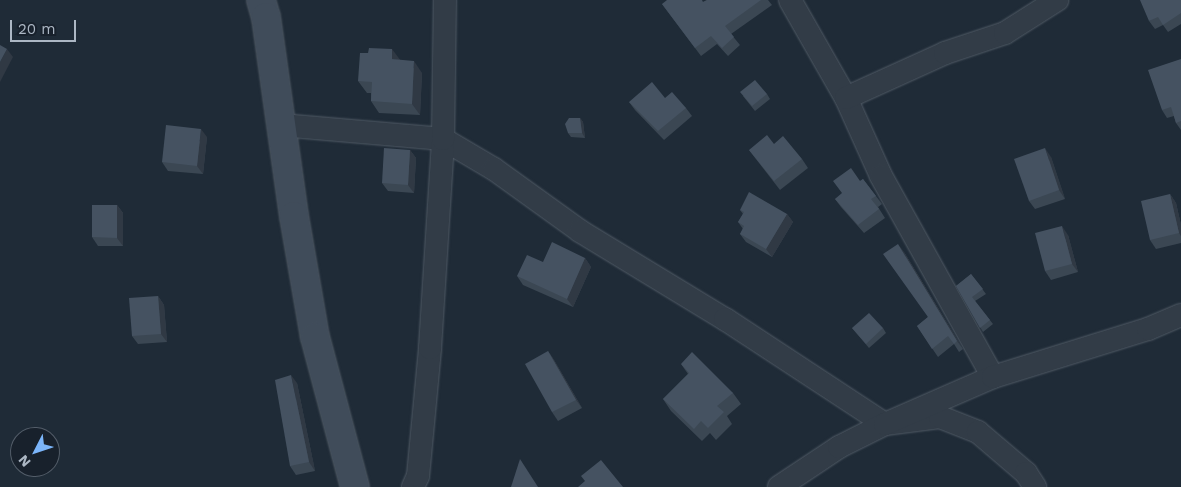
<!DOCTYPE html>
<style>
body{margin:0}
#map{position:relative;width:1181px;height:487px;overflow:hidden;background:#1f2b37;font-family:"Work Sans",sans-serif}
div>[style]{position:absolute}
.roads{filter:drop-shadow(0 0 1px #505a65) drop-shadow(0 0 1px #505a65)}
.street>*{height:22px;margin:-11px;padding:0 11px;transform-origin:11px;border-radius:11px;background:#323c47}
.secondary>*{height:28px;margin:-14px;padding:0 14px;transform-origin:14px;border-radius:14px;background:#404c5a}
.wall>*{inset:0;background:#3b4753}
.shaded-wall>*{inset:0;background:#303944}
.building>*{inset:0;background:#455261}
span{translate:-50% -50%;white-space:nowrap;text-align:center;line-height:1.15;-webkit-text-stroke:4.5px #18212c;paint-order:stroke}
.north{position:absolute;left:10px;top:427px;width:50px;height:50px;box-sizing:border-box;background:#18212c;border:1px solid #535d69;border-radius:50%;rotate:229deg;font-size:14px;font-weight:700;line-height:20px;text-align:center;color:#acb7c4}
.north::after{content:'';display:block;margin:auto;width:18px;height:22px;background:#7bb5fa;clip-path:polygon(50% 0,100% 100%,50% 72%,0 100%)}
.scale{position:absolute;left:10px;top:20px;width:66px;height:22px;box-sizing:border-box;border:2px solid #acb7c4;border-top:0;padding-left:6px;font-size:15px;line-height:18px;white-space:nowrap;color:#acb7c4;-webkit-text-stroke:4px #18212c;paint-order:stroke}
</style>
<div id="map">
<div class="roads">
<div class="street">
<i style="left:790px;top:0;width:113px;rotate:60.3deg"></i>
<i style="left:846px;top:98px;width:85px;rotate:65.8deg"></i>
<i style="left:881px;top:176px;width:230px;rotate:60.9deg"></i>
<i style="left:846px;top:98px;width:109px;rotate:-24.4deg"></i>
<i style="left:945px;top:53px;width:63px;rotate:-18.4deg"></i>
<i style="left:1005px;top:33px;width:62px;rotate:-32.4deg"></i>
<i style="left:281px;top:125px;width:163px;rotate:4.9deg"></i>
<i style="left:443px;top:139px;width:59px;rotate:30.5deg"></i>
<i style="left:494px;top:169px;width:106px;rotate:35.8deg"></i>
<i style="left:580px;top:231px;width:170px;rotate:31.3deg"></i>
<i style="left:725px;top:319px;width:191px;rotate:33.3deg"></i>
<i style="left:885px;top:424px;width:55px;rotate:-7.3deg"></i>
<i style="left:940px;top:417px;width:41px;rotate:21.5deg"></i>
<i style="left:978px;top:432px;width:63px;rotate:40.5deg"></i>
<i style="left:1026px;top:473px;width:17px;rotate:57deg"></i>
<i style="left:413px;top:487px;width:12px;rotate:-66deg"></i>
<i style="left:418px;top:476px;width:129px;rotate:-84.6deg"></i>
<i style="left:430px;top:348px;width:209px;rotate:-86.4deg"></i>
<i style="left:443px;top:139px;width:139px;rotate:-89.2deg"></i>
<i style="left:779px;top:487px;width:72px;rotate:-33.7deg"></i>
<i style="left:839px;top:447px;width:51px;rotate:-26.6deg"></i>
<i style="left:885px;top:424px;width:118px;rotate:-23.5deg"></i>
<i style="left:993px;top:377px;width:162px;rotate:-17.2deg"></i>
<i style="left:1148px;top:329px;width:36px;rotate:-23deg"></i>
</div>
<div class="secondary">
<i style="left:261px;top:0;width:18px;rotate:74deg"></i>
<i style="left:266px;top:17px;width:201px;rotate:82deg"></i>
<i style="left:294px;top:216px;width:123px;rotate:80.2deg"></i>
<i style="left:315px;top:337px;width:155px;rotate:75.1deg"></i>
</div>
</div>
<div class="wall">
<i style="clip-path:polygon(707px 0,768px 0,772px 5px,731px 34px,740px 45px,728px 56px,717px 44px,701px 56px,662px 4px,703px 2px)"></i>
<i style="clip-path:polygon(1181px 0,1181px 24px,1168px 32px,1163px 25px,1155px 29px,1149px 21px)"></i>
<i style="clip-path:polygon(1181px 59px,1181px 130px,1176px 123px,1174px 116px,1167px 118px,1162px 110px)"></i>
<i style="clip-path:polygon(400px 60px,422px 73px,420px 115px,379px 113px,371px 101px,371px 93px,367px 93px,358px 81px)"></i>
<i style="clip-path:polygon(767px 94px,770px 99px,755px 111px,743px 96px)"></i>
<i style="clip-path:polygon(665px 98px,686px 108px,692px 116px,664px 140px,635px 110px,629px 102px)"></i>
<i style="clip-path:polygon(580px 118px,583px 122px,585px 138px,571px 137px,568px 133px)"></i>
<i style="clip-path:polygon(207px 137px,203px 174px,168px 171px,162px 162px)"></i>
<i style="clip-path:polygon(410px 150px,416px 158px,414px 193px,388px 191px,382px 183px)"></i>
<i style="clip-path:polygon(749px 150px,802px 159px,808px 168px,780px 190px)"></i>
<i style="clip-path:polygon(1051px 157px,1065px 199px,1035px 209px,1029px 201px)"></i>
<i style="clip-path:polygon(863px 179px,882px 204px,878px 207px,885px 218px,864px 233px,841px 207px,835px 199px)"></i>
<i style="clip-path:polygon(1170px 194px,1176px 203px,1181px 225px,1181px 243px,1156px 249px,1150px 240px)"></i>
<i style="clip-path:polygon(117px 205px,123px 213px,123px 246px,98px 246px,92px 237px)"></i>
<i style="clip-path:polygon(740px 210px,787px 214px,793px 222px,772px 257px,746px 242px,740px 234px,743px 229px,738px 222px,743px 214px)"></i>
<i style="clip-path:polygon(1068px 235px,1078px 272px,1051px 280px,1045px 271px)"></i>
<i style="clip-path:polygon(904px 252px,963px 349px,959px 352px,954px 344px,938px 357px,917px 326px,928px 317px)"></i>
<i style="clip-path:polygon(585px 258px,591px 267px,573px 307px,523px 285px,517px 276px)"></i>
<i style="clip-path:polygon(971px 274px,986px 294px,975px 301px,993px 324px,983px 332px,956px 286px)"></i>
<i style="clip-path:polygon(158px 296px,164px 305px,167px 342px,138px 344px,132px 336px)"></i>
<i style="clip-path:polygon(852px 328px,883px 328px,886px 333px,869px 348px)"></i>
<i style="clip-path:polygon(548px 351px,554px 360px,582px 408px,558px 421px,552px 412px)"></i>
<i style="clip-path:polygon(681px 364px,733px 393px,741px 404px,727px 416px,732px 424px,716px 440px,710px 433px,702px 441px,671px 411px,663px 399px,688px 374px)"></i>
<i style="clip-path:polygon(297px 383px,315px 471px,296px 475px,290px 466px)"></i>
</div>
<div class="shaded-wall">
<i style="clip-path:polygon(7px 49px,13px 57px,0 82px,0 62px)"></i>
<i style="clip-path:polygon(392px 49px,401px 61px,392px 59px)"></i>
<i style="clip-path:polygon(414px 61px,422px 73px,420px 115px,412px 104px)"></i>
<i style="clip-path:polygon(580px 118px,583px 122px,585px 138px,582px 133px)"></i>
<i style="clip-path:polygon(201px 129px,207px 137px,203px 174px,197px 166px)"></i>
<i style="clip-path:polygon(1045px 148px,1051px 157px,1065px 199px,1059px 190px)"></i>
<i style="clip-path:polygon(410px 150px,416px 158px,414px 193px,408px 185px)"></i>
<i style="clip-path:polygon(1170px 194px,1176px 203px,1181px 225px,1181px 236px,1179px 233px)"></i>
<i style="clip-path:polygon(117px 205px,123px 213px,123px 246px,117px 238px)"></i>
<i style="clip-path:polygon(787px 214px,793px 222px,772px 257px,766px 249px)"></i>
<i style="clip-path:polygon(1062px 226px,1068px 235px,1078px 272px,1072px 264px)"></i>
<i style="clip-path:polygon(898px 244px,904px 252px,963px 349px,957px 341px)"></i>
<i style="clip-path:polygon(585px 258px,591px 267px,573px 307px,567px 299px)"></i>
<i style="clip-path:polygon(158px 296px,164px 305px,167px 342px,161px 334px)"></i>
<i style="clip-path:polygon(548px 351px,554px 360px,582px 408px,576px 400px)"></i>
<i style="clip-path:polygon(291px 375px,297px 383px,315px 471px,309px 462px)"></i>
</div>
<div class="building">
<i style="clip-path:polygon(667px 0,702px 0,703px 2px,707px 0,761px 0,725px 26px,734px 37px,722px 48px,711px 36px,695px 48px,662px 4px)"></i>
<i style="clip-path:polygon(1140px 0,1181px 0,1181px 13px,1163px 25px,1158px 17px,1149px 21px)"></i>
<i style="clip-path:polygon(0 45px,7px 49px,0 62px)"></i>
<i style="clip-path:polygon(369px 48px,392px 49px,392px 59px,414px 61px,412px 104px,371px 101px,372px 82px,358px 81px,360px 53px,368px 53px)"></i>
<i style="clip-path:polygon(1181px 59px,1181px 121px,1176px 123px,1171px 107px,1162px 110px,1148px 70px)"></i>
<i style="clip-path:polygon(755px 80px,767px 94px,752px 106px,740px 92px)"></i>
<i style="clip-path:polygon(652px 82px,665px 98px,672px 92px,686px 108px,658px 131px,629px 102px)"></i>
<i style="clip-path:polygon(569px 118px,580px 118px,582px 133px,568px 133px,565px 124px)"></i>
<i style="clip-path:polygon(166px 125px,201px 129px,197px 166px,162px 162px)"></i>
<i style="clip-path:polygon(767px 135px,774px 144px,783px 136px,802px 159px,774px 181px,749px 150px)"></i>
<i style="clip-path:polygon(384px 148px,410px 150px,408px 185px,382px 183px)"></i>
<i style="clip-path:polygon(1045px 148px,1059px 190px,1029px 201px,1014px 159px)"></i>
<i style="clip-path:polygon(851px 168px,860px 181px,863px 179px,876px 196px,871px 199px,879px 209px,858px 225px,835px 199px,842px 193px,833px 181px)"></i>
<i style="clip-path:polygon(749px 192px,787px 214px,766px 249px,740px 234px,744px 226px,738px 222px,744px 212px,740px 210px)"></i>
<i style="clip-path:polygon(1170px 194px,1179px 233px,1150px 240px,1141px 201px)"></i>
<i style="clip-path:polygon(92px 205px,117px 205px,117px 238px,92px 237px)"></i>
<i style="clip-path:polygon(1062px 226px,1072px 264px,1045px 271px,1035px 233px)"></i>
<i style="clip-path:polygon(552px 242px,585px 258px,567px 299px,517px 276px,527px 255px,543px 262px)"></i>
<i style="clip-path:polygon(898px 244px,957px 341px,954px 344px,948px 336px,932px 349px,917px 326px,928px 317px,883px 254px)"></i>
<i style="clip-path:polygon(971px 274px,983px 289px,972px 297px,990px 320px,980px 328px,956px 286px)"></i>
<i style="clip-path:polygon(158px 296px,161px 334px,132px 336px,129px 298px)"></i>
<i style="clip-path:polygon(869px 313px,883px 328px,866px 344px,852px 328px)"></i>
<i style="clip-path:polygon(548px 351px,576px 400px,552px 412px,525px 364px)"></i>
<i style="clip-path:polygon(692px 352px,733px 393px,717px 406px,724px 412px,708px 428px,701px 421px,694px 429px,663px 399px,689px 373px,681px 364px)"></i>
<i style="clip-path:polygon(291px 375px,309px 462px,290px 466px,275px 380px)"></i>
<i style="clip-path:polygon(520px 459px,538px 487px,511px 487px)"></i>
<i style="clip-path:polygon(601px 460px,623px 487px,578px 487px,585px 481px,581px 476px)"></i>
</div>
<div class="north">N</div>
<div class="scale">20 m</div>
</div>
